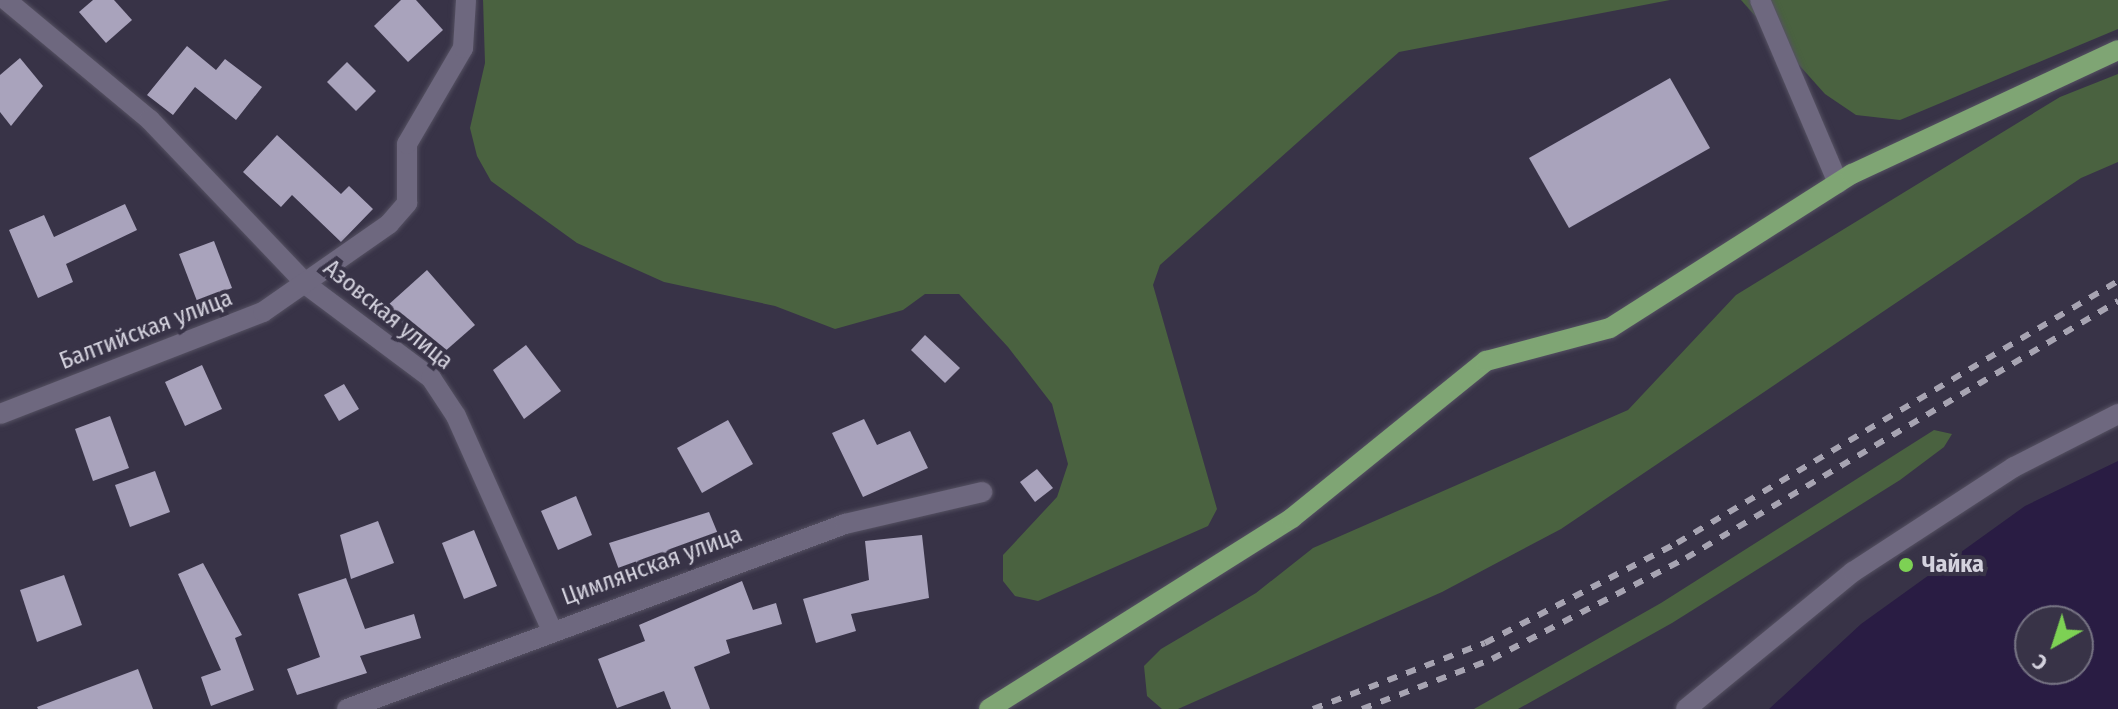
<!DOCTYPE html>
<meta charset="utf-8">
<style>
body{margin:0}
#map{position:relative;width:2118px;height:709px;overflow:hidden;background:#383347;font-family:"Fira Sans Condensed",sans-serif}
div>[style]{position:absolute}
.green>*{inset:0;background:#4a6240}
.water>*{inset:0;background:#291c43}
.building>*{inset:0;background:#a9a3bc}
.roads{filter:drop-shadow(0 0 2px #555162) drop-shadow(0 0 2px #555162)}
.minor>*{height:20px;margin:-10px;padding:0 10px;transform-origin:10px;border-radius:10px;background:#6e687f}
.major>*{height:20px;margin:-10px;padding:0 10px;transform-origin:10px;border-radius:10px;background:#7fa574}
.rail>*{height:6px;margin-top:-3px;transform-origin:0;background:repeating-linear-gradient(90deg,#a7a4b2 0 10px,transparent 0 20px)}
.dots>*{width:22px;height:22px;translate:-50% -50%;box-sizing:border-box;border:4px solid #383347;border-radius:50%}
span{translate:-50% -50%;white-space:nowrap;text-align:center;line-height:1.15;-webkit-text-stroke:8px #383347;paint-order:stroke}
.street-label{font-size:24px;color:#d4d2de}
.poi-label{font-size:24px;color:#d4d2de;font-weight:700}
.left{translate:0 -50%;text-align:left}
.north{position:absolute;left:2014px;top:605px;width:80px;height:80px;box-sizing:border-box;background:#383347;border:2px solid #767383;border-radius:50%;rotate:219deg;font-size:22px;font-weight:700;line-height:32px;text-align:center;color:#d4d2de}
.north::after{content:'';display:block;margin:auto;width:28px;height:36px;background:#7dd154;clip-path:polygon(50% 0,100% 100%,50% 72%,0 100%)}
</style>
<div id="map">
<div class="green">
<i style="clip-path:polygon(483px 0,1670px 0,1399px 52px,1160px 265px,1153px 285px,1217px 509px,1208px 526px,1038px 601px,1015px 596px,1003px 581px,1003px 555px,1057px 497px,1068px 464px,1052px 404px,1008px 347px,959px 294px,925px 294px,903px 310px,835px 329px,775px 306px,664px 282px,577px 243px,491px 181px,477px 156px,470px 128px,485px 63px)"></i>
<i style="clip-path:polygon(1741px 0,2118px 0,2118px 29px,1900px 120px,1856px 115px,1825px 94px)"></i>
<i style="clip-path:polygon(2118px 74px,2118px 162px,2081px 178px,1561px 529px,1442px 592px,1178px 709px,1162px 709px,1147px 696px,1144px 666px,1161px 649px,1256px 593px,1313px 548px,1628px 410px,1736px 295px,2060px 97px)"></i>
<i style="clip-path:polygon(1934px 430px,1952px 434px,1944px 447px,1900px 480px,1672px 623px,1518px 709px,1474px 709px,1661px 603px)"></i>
</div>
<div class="water">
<i style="clip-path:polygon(evenodd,2118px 461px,2118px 709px,1769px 709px,1861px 624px,2025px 506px,2118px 461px,2030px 621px,2078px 621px,2078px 669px,2030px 669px,2030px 621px)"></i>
</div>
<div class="building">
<i style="clip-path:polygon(93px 0,114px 0,132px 20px,106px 43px,79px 12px)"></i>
<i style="clip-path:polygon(401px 0,416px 0,443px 30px,408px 62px,374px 26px)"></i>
<i style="clip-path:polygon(187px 46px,216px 70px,225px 59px,262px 87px,236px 120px,195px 87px,173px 115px,147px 95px)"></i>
<i style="clip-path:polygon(20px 58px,43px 86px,11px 126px,0 112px,0 75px)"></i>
<i style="clip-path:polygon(347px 62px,376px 91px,356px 111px,327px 82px)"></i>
<i style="clip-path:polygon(1670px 78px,1710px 148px,1569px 228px,1529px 158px)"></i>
<i style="clip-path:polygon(277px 135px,341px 194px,349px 186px,373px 209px,341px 242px,292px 195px,281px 207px,243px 172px)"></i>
<i style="clip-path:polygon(125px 204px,137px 230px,66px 264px,73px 282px,38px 298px,9px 230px,44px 215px,54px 237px)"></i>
<i style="clip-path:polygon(214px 241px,232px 288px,197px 301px,179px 254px)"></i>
<i style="clip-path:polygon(427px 270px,475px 325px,435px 360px,387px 306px)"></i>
<i style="clip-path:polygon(925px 335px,960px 368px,945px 383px,911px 350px)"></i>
<i style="clip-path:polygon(526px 345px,561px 391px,524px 419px,493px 370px)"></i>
<i style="clip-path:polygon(202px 365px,222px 409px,185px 426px,165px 382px)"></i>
<i style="clip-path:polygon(344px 384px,359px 409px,339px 421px,324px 395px)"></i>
<i style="clip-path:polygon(110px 416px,129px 468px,93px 481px,75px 429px)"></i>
<i style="clip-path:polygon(864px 419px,877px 445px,910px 431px,928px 468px,863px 497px,832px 433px)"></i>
<i style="clip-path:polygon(728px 420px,753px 464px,702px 493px,677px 448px)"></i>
<i style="clip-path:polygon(1037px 469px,1053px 488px,1035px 502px,1020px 482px)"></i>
<i style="clip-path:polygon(155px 471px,170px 512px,130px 527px,115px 485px)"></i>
<i style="clip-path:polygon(576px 496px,592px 535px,558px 550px,541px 511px)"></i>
<i style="clip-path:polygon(709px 512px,718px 534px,621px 575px,609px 543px)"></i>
<i style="clip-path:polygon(378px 521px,394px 563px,351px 579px,340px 535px)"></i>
<i style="clip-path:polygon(474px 530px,497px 586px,464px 599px,442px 543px)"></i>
<i style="clip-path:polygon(922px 535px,929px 598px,851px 614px,856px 631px,816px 643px,803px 599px,869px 580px,865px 541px)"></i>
<i style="clip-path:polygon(203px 563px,242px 635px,235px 638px,254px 690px,211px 706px,201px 677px,221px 670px,178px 574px)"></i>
<i style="clip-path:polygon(64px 575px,82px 625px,37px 642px,20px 590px)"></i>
<i style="clip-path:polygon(346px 578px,365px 629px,414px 614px,421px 638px,360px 656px,367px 673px,297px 695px,287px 669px,320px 657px,298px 594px)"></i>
<i style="clip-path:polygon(742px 581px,753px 610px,776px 603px,782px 624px,726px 640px,730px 653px,694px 667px,710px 709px,671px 709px,664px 691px,617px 708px,598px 659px,645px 641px,639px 625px)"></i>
<i style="clip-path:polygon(138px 669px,153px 709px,38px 709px,37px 707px)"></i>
</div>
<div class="roads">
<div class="minor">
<i style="left:6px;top:0;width:187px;rotate:39.8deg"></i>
<i style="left:150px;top:120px;width:229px;rotate:46.4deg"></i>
<i style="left:308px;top:286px;width:154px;rotate:36.8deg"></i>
<i style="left:431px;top:378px;width:45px;rotate:56.7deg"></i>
<i style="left:456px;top:416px;width:235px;rotate:65.9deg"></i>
<i style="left:1760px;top:0;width:199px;rotate:66.9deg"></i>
<i style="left:0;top:414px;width:282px;rotate:-21.2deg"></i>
<i style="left:263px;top:312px;width:154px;rotate:-34.9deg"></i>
<i style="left:389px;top:224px;width:28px;rotate:-49deg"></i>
<i style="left:407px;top:203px;width:59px;rotate:-90deg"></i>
<i style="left:407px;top:144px;width:111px;rotate:-59.7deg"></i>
<i style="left:463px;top:48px;width:48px;rotate:-86.4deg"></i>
<i style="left:347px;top:709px;width:531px;rotate:-20.38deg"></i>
<i style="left:845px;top:524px;width:141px;rotate:-13.1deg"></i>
<i style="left:1686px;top:709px;width:216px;rotate:-39.4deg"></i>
<i style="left:1853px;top:572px;width:192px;rotate:-33.1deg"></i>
<i style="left:2014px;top:467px;width:117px;rotate:-27deg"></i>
</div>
<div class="major">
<i style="left:989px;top:709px;width:358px;rotate:-32.2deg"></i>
<i style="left:1292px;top:518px;width:250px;rotate:-39deg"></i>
<i style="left:1486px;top:361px;width:128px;rotate:-14.9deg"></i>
<i style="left:1610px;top:328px;width:287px;rotate:-32.5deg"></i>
<i style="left:1852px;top:174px;width:293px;rotate:-25deg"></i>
</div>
</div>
<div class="rail">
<i style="left:1313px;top:709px;width:184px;rotate:-21deg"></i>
<i style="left:1485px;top:643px;width:216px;rotate:-27.5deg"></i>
<i style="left:1677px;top:543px;width:513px;rotate:-30.71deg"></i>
<i style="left:1362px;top:709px;width:139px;rotate:-21deg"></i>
<i style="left:1492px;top:659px;width:219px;rotate:-27.5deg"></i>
<i style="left:1686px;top:558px;width:503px;rotate:-30.75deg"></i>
</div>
<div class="dots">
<i style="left:1906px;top:565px;background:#7dd154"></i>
</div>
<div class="street-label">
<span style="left:388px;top:315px;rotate:39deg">Азовская улица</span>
<span style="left:146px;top:330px;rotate:-21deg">Балтийская улица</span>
<span style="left:652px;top:566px;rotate:-20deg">Цимлянская улица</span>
</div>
<div class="poi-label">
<span class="left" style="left:1922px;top:565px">Чайка</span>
</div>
<div class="north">С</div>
</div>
